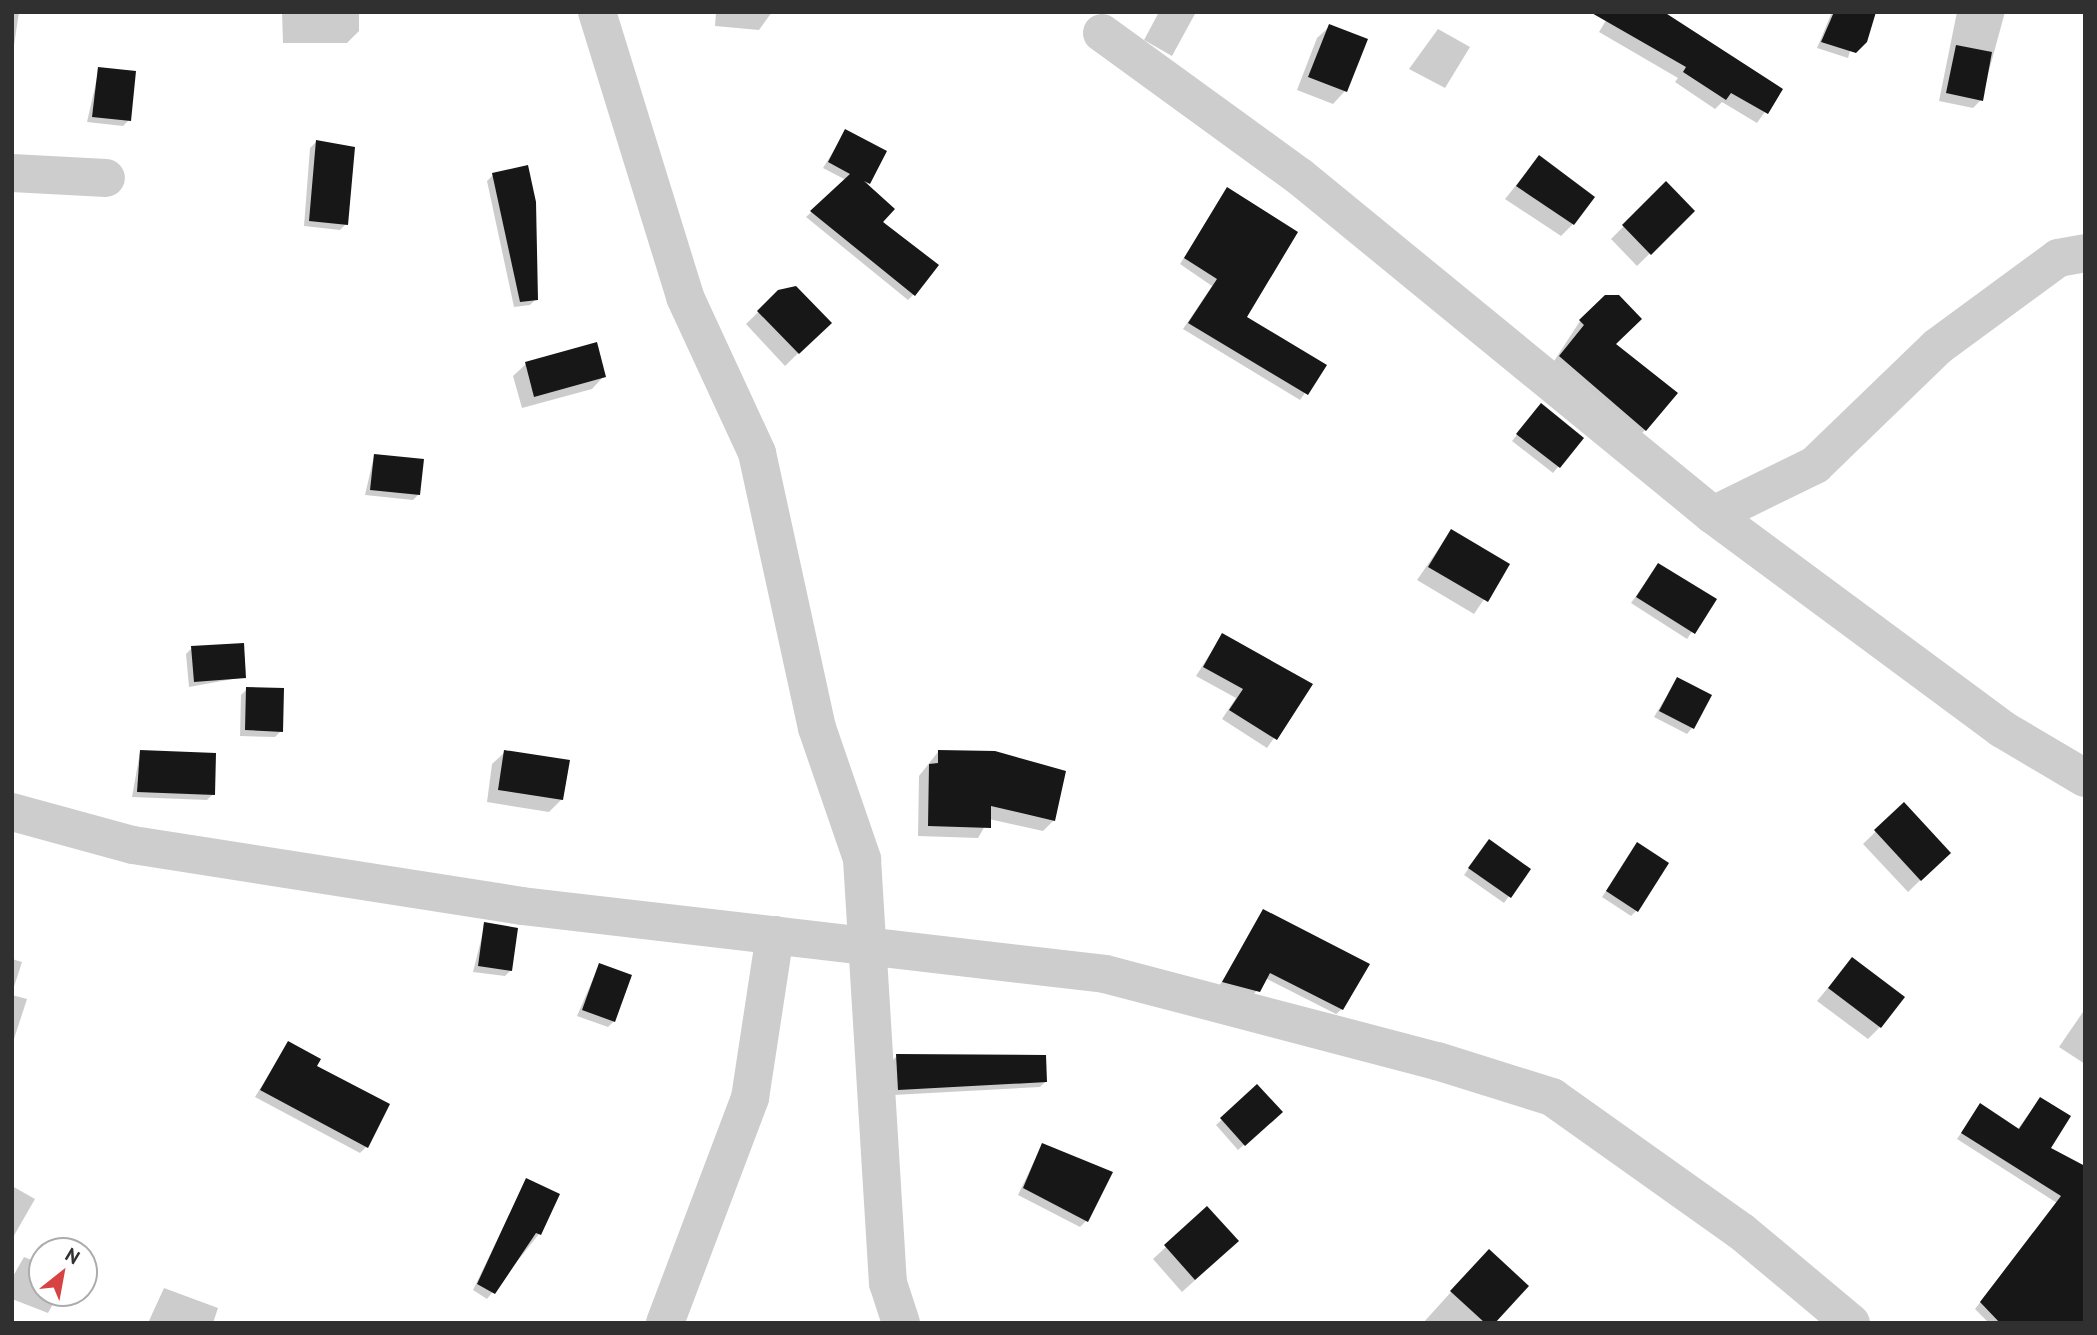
<!DOCTYPE html>
<style>
body{margin:0}
#map{position:relative;width:2097px;height:1335px;overflow:hidden;background:#fff;font-family:"PT Sans",sans-serif}
div>[style]{position:absolute}
.shadow>*{inset:0;background:#0003}
.building>*{inset:0;background:#171717}
.street>*{height:38px;margin:-19px;padding:0 19px;transform-origin:19px;border-radius:19px;background:#cdcdcd}
span{translate:-50% -50%;white-space:nowrap;text-align:center;line-height:1.15;-webkit-text-stroke:7px #fff;paint-order:stroke}
.frame{position:absolute;inset:0;border:14px solid #303030;pointer-events:none}
.north{position:absolute;left:28px;top:1237px;width:70px;height:70px;box-sizing:border-box;background:#fff;border:2px solid #acacac;border-radius:50%;rotate:31deg;font-size:19px;font-weight:700;line-height:28px;text-align:center;color:#303030}
.north::after{content:'';display:block;margin:auto;width:24px;height:32px;background:#d64342;clip-path:polygon(50% 0,100% 100%,50% 72%,0 100%)}
</style>
<div id="map">
<div class="shadow">
<i style="clip-path:polygon(12px 12px,19px 12px,12px 59px)"></i>
<i style="clip-path:polygon(282px 12px,359px 12px,359px 31px,347px 43px,283px 43px)"></i>
<i style="clip-path:polygon(716px 12px,772px 12px,759px 30px,715px 26px)"></i>
<i style="clip-path:polygon(1159px 12px,1196px 12px,1172px 56px,1144px 40px)"></i>
<i style="clip-path:polygon(1611px 12px,1781px 89px,1757px 123px,1722px 102px,1715px 109px,1675px 82px,1678px 78px,1599px 32px)"></i>
<i style="clip-path:polygon(1832px 12px,1861px 12px,1848px 58px,1817px 48px)"></i>
<i style="clip-path:polygon(1957px 12px,2005px 12px,1981px 100px,1973px 108px,1939px 101px)"></i>
<i style="clip-path:polygon(1330px 26px,1365px 40px,1345px 91px,1333px 104px,1297px 90px,1317px 38px)"></i>
<i style="clip-path:polygon(1438px 29px,1470px 47px,1445px 88px,1409px 69px)"></i>
<i style="clip-path:polygon(99px 69px,129px 120px,123px 126px,87px 122px)"></i>
<i style="clip-path:polygon(846px 131px,914px 294px,908px 300px,806px 217px,846px 180px,823px 168px)"></i>
<i style="clip-path:polygon(316px 142px,346px 224px,340px 230px,304px 226px,310px 148px)"></i>
<i style="clip-path:polygon(1539px 157px,1573px 224px,1561px 236px,1505px 199px)"></i>
<i style="clip-path:polygon(493px 175px,536px 299px,530px 305px,514px 307px,487px 181px)"></i>
<i style="clip-path:polygon(1666px 184px,1693px 211px,1637px 266px,1611px 239px)"></i>
<i style="clip-path:polygon(1227px 189px,1245px 318px,1324px 366px,1300px 400px,1183px 329px,1212px 286px,1180px 264px)"></i>
<i style="clip-path:polygon(779px 292px,829px 323px,785px 366px,746px 324px)"></i>
<i style="clip-path:polygon(1580px 321px,1614px 344px,1645px 430px,1634px 441px,1549px 369px)"></i>
<i style="clip-path:polygon(526px 364px,604px 376px,592px 389px,522px 408px,513px 376px)"></i>
<i style="clip-path:polygon(1536px 411px,1582px 438px,1553px 473px,1512px 441px)"></i>
<i style="clip-path:polygon(374px 456px,419px 494px,413px 500px,365px 495px)"></i>
<i style="clip-path:polygon(1451px 531px,1508px 564px,1474px 614px,1417px 580px)"></i>
<i style="clip-path:polygon(1658px 565px,1714px 599px,1687px 639px,1631px 603px)"></i>
<i style="clip-path:polygon(1222px 635px,1311px 685px,1267px 748px,1222px 719px,1236px 698px,1196px 676px)"></i>
<i style="clip-path:polygon(192px 648px,244px 677px,189px 687px,186px 654px)"></i>
<i style="clip-path:polygon(1677px 679px,1692px 728px,1687px 734px,1654px 717px)"></i>
<i style="clip-path:polygon(247px 689px,281px 731px,275px 737px,240px 736px,241px 695px)"></i>
<i style="clip-path:polygon(140px 752px,213px 794px,207px 800px,132px 797px)"></i>
<i style="clip-path:polygon(505px 752px,562px 799px,549px 812px,487px 802px,492px 764px)"></i>
<i style="clip-path:polygon(938px 752px,1054px 820px,1043px 831px,989px 819px,978px 838px,918px 836px,919px 776px)"></i>
<i style="clip-path:polygon(1904px 804px,1936px 865px,1908px 892px,1863px 844px)"></i>
<i style="clip-path:polygon(1637px 845px,1636px 911px,1631px 916px,1602px 897px)"></i>
<i style="clip-path:polygon(1484px 847px,1529px 869px,1504px 903px,1464px 875px)"></i>
<i style="clip-path:polygon(1264px 911px,1342px 1009px,1336px 1014px,1265px 978px,1252px 997px,1218px 988px)"></i>
<i style="clip-path:polygon(485px 924px,511px 970px,505px 976px,473px 972px)"></i>
<i style="clip-path:polygon(12px 959px,22px 962px,12px 993px)"></i>
<i style="clip-path:polygon(1852px 959px,1880px 1027px,1868px 1039px,1817px 1001px)"></i>
<i style="clip-path:polygon(599px 965px,614px 1021px,608px 1027px,577px 1016px)"></i>
<i style="clip-path:polygon(12px 995px,27px 999px,12px 1045px)"></i>
<i style="clip-path:polygon(2085px 1009px,2085px 1064px,2059px 1047px)"></i>
<i style="clip-path:polygon(288px 1043px,314px 1067px,366px 1147px,360px 1153px,255px 1097px)"></i>
<i style="clip-path:polygon(897px 1056px,1046px 1081px,1040px 1087px,893px 1095px,891px 1062px)"></i>
<i style="clip-path:polygon(1257px 1087px,1275px 1118px,1238px 1150px,1216px 1125px)"></i>
<i style="clip-path:polygon(2040px 1099px,2048px 1148px,2085px 1177px,2085px 1323px,1989px 1323px,1975px 1309px,2057px 1203px,1957px 1139px,1980px 1105px,2017px 1130px)"></i>
<i style="clip-path:polygon(1042px 1145px,1086px 1221px,1080px 1227px,1018px 1195px)"></i>
<i style="clip-path:polygon(526px 1180px,539px 1234px,487px 1299px,473px 1290px)"></i>
<i style="clip-path:polygon(12px 1186px,35px 1199px,12px 1239px)"></i>
<i style="clip-path:polygon(1207px 1209px,1225px 1253px,1182px 1292px,1153px 1259px)"></i>
<i style="clip-path:polygon(24px 1257px,42px 1264px,42px 1293px,59px 1293px,48px 1313px,12px 1299px,12px 1278px)"></i>
<i style="clip-path:polygon(1480px 1260px,1493px 1323px,1423px 1323px)"></i>
<i style="clip-path:polygon(164px 1288px,218px 1308px,213px 1323px,148px 1323px)"></i>
</div>
<div class="building">
<i style="clip-path:polygon(1590px 12px,1664px 12px,1783px 89px,1768px 114px,1731px 93px,1726px 100px,1683px 72px,1686px 67px)"></i>
<i style="clip-path:polygon(1834px 12px,1876px 12px,1867px 42px,1856px 53px,1821px 42px)"></i>
<i style="clip-path:polygon(1329px 24px,1368px 39px,1347px 92px,1308px 77px)"></i>
<i style="clip-path:polygon(1956px 45px,1992px 52px,1983px 101px,1946px 93px)"></i>
<i style="clip-path:polygon(98px 67px,136px 71px,131px 121px,92px 117px)"></i>
<i style="clip-path:polygon(845px 129px,887px 151px,870px 184px,864px 181px,895px 209px,883px 222px,939px 265px,915px 296px,810px 211px,850px 174px,828px 162px)"></i>
<i style="clip-path:polygon(316px 140px,355px 147px,348px 225px,309px 221px)"></i>
<i style="clip-path:polygon(1539px 155px,1595px 197px,1574px 225px,1516px 186px)"></i>
<i style="clip-path:polygon(528px 165px,536px 202px,538px 300px,520px 302px,492px 173px)"></i>
<i style="clip-path:polygon(1666px 181px,1695px 211px,1651px 255px,1622px 225px)"></i>
<i style="clip-path:polygon(1227px 187px,1298px 232px,1247px 317px,1327px 365px,1308px 395px,1188px 323px,1217px 279px,1184px 258px)"></i>
<i style="clip-path:polygon(796px 286px,832px 323px,799px 354px,757px 311px,778px 290px)"></i>
<i style="clip-path:polygon(1605px 295px,1619px 295px,1642px 319px,1616px 344px,1678px 393px,1646px 431px,1559px 356px,1584px 325px,1579px 320px)"></i>
<i style="clip-path:polygon(597px 342px,606px 377px,534px 397px,525px 362px)"></i>
<i style="clip-path:polygon(1541px 403px,1584px 438px,1560px 468px,1516px 434px)"></i>
<i style="clip-path:polygon(374px 454px,424px 459px,420px 495px,370px 490px)"></i>
<i style="clip-path:polygon(1451px 529px,1510px 564px,1488px 602px,1428px 567px)"></i>
<i style="clip-path:polygon(1658px 563px,1717px 599px,1695px 634px,1636px 597px)"></i>
<i style="clip-path:polygon(1222px 633px,1313px 684px,1277px 740px,1229px 710px,1243px 689px,1203px 667px)"></i>
<i style="clip-path:polygon(244px 643px,246px 678px,194px 682px,191px 646px)"></i>
<i style="clip-path:polygon(1677px 677px,1712px 695px,1694px 729px,1659px 711px)"></i>
<i style="clip-path:polygon(246px 687px,284px 688px,283px 732px,245px 730px)"></i>
<i style="clip-path:polygon(140px 750px,216px 753px,215px 795px,137px 792px)"></i>
<i style="clip-path:polygon(504px 750px,570px 760px,563px 800px,498px 790px)"></i>
<i style="clip-path:polygon(938px 750px,995px 751px,1066px 771px,1055px 821px,991px 806px,991px 828px,928px 826px,929px 764px,938px 763px)"></i>
<i style="clip-path:polygon(1904px 802px,1951px 853px,1921px 881px,1874px 830px)"></i>
<i style="clip-path:polygon(1489px 839px,1531px 869px,1511px 898px,1468px 868px)"></i>
<i style="clip-path:polygon(1637px 842px,1669px 863px,1638px 912px,1606px 891px)"></i>
<i style="clip-path:polygon(1263px 909px,1370px 964px,1343px 1010px,1270px 973px,1260px 992px,1222px 982px)"></i>
<i style="clip-path:polygon(484px 922px,518px 928px,512px 971px,478px 966px)"></i>
<i style="clip-path:polygon(1852px 957px,1905px 997px,1881px 1028px,1828px 988px)"></i>
<i style="clip-path:polygon(599px 963px,632px 975px,615px 1022px,582px 1010px)"></i>
<i style="clip-path:polygon(288px 1041px,321px 1059px,317px 1066px,390px 1104px,368px 1148px,260px 1090px)"></i>
<i style="clip-path:polygon(896px 1054px,1046px 1055px,1047px 1082px,898px 1090px)"></i>
<i style="clip-path:polygon(1257px 1084px,1283px 1112px,1245px 1146px,1220px 1118px)"></i>
<i style="clip-path:polygon(2040px 1097px,2071px 1116px,2051px 1148px,2085px 1166px,2085px 1323px,2000px 1323px,1980px 1302px,2061px 1196px,1961px 1133px,1980px 1103px,2019px 1129px)"></i>
<i style="clip-path:polygon(1042px 1143px,1113px 1172px,1088px 1222px,1023px 1188px)"></i>
<i style="clip-path:polygon(526px 1178px,560px 1194px,541px 1235px,536px 1233px,495px 1294px,477px 1284px)"></i>
<i style="clip-path:polygon(1207px 1206px,1239px 1241px,1195px 1280px,1164px 1245px)"></i>
<i style="clip-path:polygon(1489px 1249px,1529px 1286px,1495px 1323px,1485px 1323px,1450px 1291px)"></i>
</div>
<div class="street">
<i style="left:597px;top:12px;width:298px;rotate:72.8deg"></i>
<i style="left:685px;top:297px;width:172px;rotate:65.2deg"></i>
<i style="left:757px;top:453px;width:281px;rotate:77.7deg"></i>
<i style="left:817px;top:728px;width:139px;rotate:71deg"></i>
<i style="left:862px;top:859px;width:425px;rotate:86.5deg"></i>
<i style="left:888px;top:1283px;width:42px;rotate:72deg"></i>
<i style="left:1102px;top:33px;width:243px;rotate:36deg"></i>
<i style="left:1299px;top:176px;width:535px;rotate:39.31deg"></i>
<i style="left:1713px;top:515px;width:360px;rotate:36.5deg"></i>
<i style="left:2002px;top:729px;width:96px;rotate:30.6deg"></i>
<i style="left:12px;top:173px;width:94px;rotate:3deg"></i>
<i style="left:1713px;top:515px;width:114px;rotate:-26.1deg"></i>
<i style="left:1815px;top:465px;width:170px;rotate:-44deg"></i>
<i style="left:1937px;top:347px;width:150px;rotate:-36.3deg"></i>
<i style="left:2058px;top:258px;width:27px;rotate:-10deg"></i>
<i style="left:12px;top:812px;width:125px;rotate:15.3deg"></i>
<i style="left:133px;top:845px;width:394px;rotate:8.9deg"></i>
<i style="left:522px;top:906px;width:587px;rotate:6.65deg"></i>
<i style="left:1105px;top:974px;width:343px;rotate:14.7deg"></i>
<i style="left:1437px;top:1061px;width:121px;rotate:17.4deg"></i>
<i style="left:1552px;top:1097px;width:233px;rotate:35.4deg"></i>
<i style="left:1742px;top:1232px;width:142px;rotate:39.9deg"></i>
<i style="left:665px;top:1323px;width:241px;rotate:-69.3deg"></i>
<i style="left:750px;top:1098px;width:165px;rotate:-81.3deg"></i>
</div>
<div class="frame"></div>
<div class="north">N</div>
</div>
